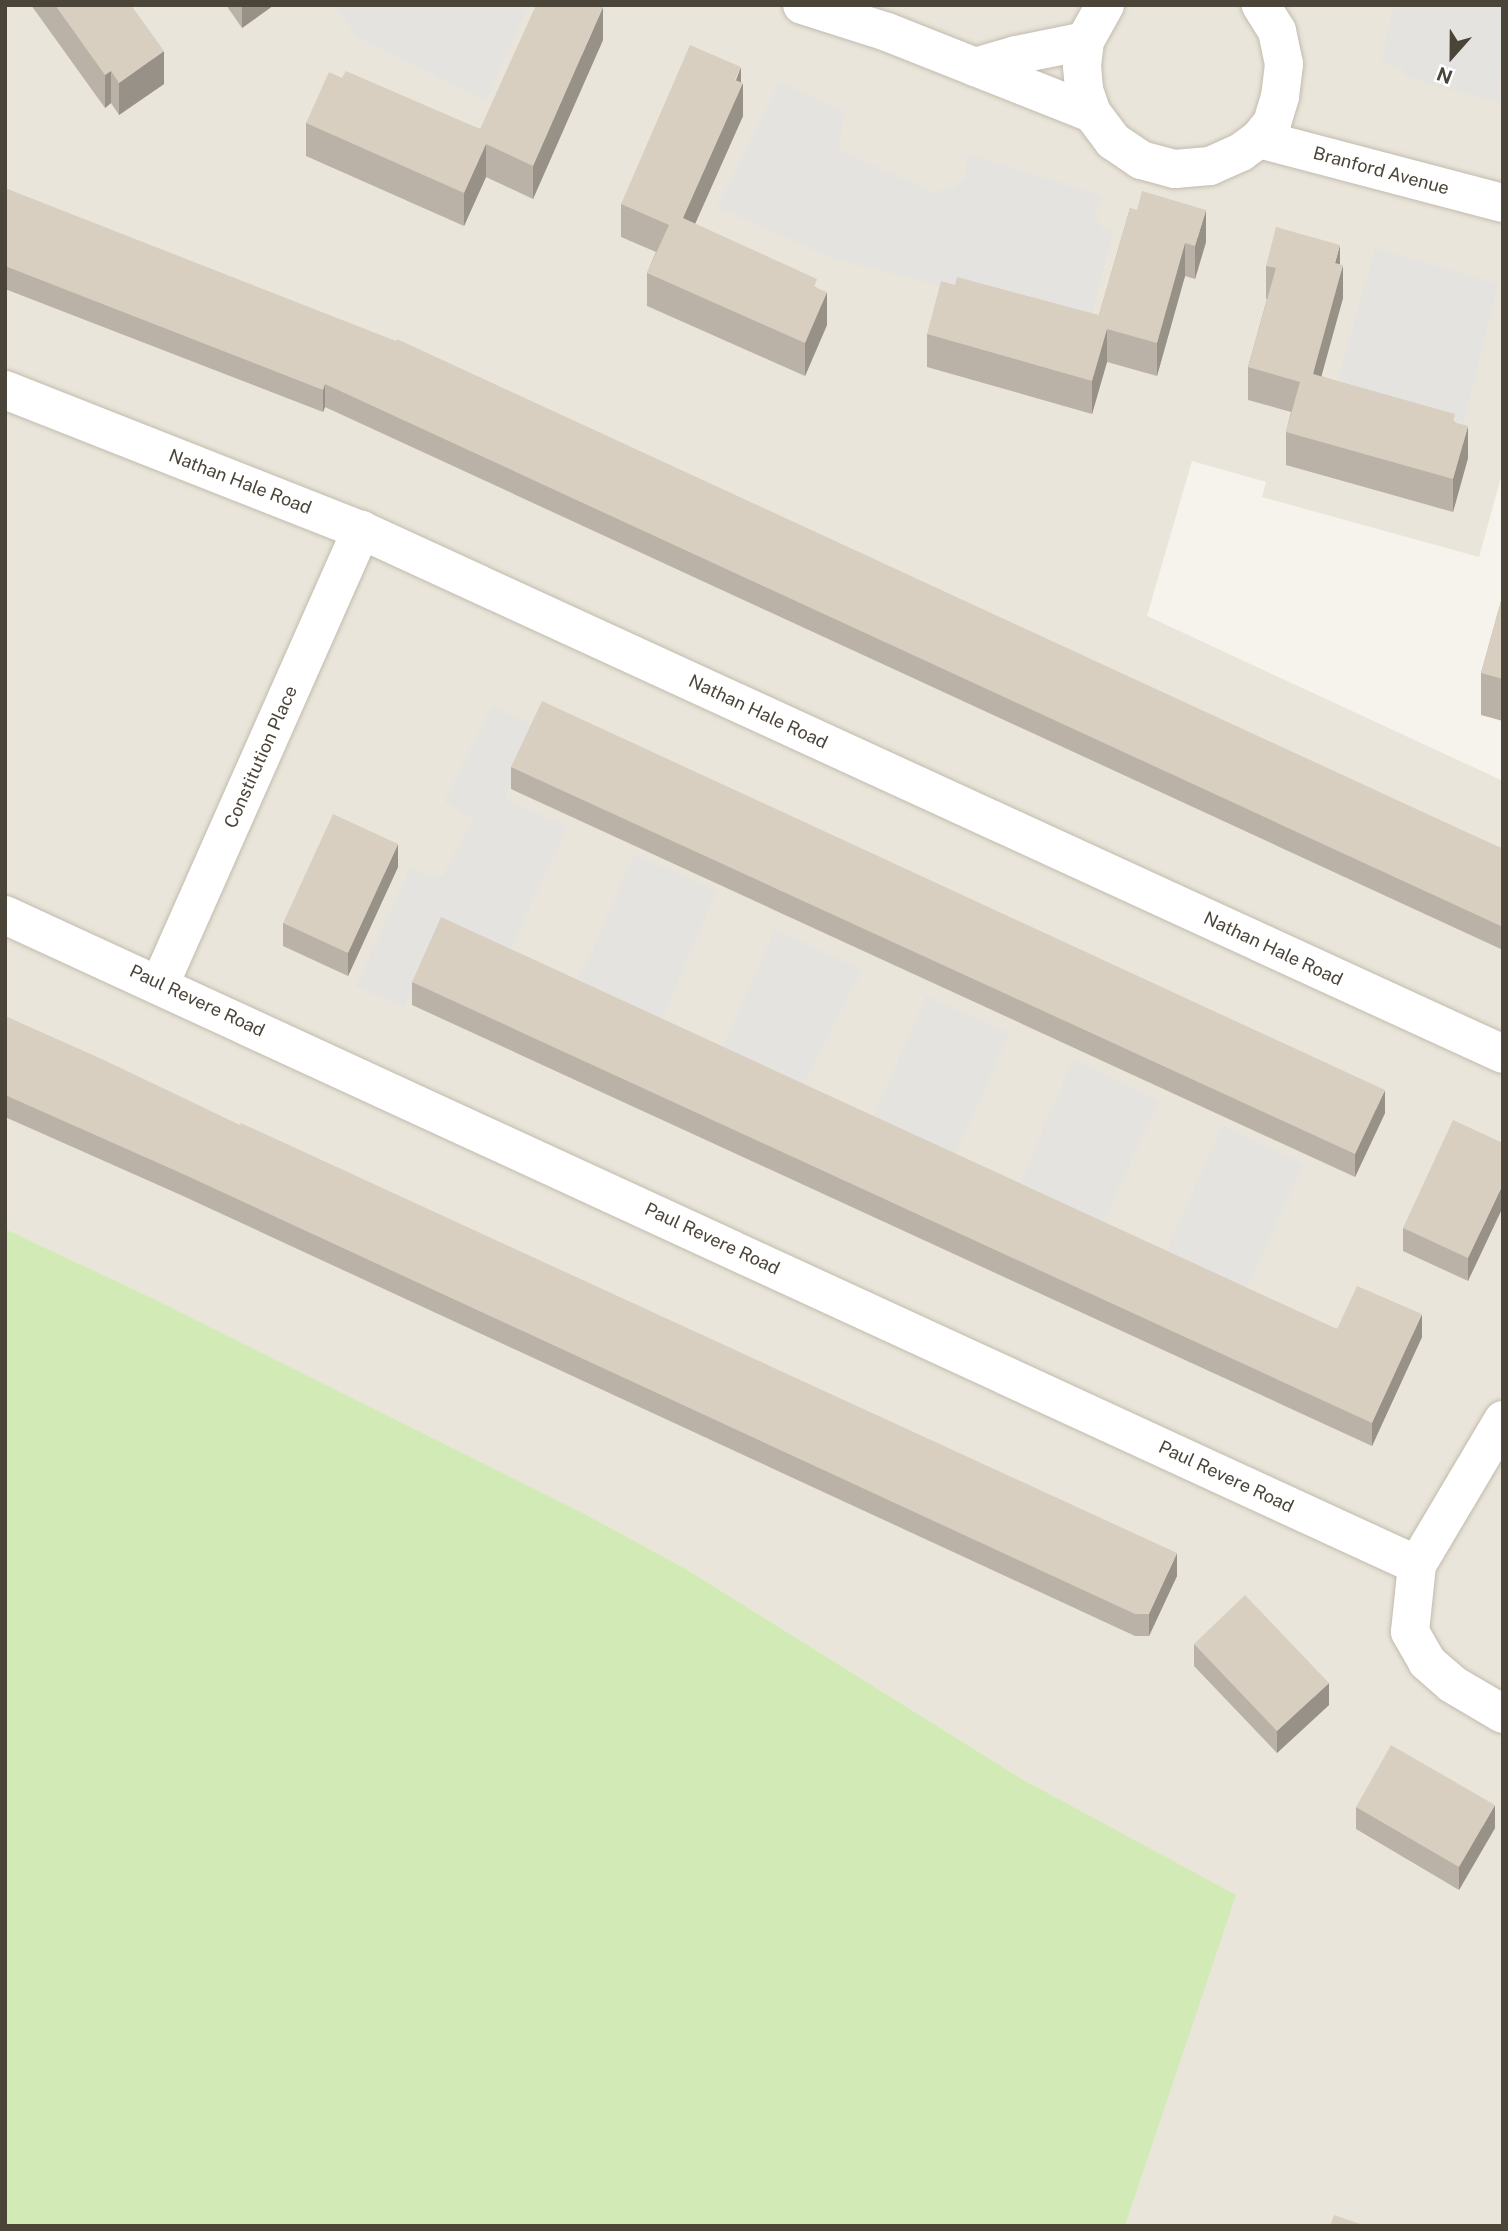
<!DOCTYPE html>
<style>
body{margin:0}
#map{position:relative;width:1508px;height:2231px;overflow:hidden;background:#f6f3ec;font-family:"Public Sans",sans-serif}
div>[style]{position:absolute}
.residential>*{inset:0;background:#eae5da}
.green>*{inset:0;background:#d2eab5}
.parking>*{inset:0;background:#e5e3e0}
.roads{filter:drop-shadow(0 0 2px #c2bbae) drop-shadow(0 0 2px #c2bbae)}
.street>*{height:38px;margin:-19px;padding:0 19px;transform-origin:19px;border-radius:19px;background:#fff}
.wall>*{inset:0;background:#bab2a6}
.shaded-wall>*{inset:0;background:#979187}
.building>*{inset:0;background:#d8cfc1}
span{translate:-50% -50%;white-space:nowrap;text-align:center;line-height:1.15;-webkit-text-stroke:5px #fff;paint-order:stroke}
.street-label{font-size:18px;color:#4b4439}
.frame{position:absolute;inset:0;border:7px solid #4b4439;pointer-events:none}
.north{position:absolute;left:1417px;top:21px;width:70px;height:70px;-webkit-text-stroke:5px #fff;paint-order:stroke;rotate:201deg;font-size:19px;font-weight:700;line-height:28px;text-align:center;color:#4b4439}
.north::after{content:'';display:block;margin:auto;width:24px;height:32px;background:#4b4439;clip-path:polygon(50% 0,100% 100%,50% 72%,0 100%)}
</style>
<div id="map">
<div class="residential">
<i style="clip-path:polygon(5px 5px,1503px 5px,1503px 470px,1479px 557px,1262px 497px,1266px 482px,1192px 461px,1147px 616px,1503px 781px,1503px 2226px,1125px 2226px,1235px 1895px,1022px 1779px,686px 1569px,587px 1515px,148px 1296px,5px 1229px)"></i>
</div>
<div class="green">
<i style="clip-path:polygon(5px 1229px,148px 1296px,587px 1515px,686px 1569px,1022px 1779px,1236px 1895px,1125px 2226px,5px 2226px)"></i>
</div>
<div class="parking">
<i style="clip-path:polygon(334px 5px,529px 5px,486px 101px,358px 38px)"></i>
<i style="clip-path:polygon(1394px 5px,1503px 5px,1500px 103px,1406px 77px,1402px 69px,1381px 61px)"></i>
<i style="clip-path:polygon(779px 82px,844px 111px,839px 150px,933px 192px,954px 187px,965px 177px,968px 154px,1103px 196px,1095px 217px,1103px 229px,1114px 231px,1088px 327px,919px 280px,834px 259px,717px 207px)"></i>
<i style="clip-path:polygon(1375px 248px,1499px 284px,1463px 428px,1334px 394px)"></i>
<i style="clip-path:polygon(492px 706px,536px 726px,505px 799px,567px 827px,508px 955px,443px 925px,404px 1008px,356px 986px,410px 868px,432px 877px,443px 875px,473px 819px,444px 802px)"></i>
<i style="clip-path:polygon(634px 854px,717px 891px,660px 1023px,573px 984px,590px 956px)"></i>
<i style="clip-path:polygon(775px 929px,862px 970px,801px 1089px,720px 1053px)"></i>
<i style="clip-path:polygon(926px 996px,1010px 1033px,954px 1157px,871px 1122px)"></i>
<i style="clip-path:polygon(1073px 1059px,1159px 1101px,1102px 1225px,1019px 1186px)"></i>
<i style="clip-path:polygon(1222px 1125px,1304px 1164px,1245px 1291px,1165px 1255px)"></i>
</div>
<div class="roads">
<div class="street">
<i style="left:802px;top:5px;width:89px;rotate:17.6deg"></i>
<i style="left:887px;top:32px;width:220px;rotate:21.6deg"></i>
<i style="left:1105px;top:5px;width:41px;rotate:119.1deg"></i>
<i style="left:1085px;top:41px;width:25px;rotate:97deg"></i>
<i style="left:1082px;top:66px;width:24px;rotate:85deg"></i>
<i style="left:1084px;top:90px;width:24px;rotate:71deg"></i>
<i style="left:1092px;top:113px;width:35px;rotate:53deg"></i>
<i style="left:1113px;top:141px;width:34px;rotate:34deg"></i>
<i style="left:1141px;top:160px;width:35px;rotate:15deg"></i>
<i style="left:1175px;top:169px;width:35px;rotate:-5deg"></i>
<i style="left:1210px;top:166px;width:34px;rotate:-24deg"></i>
<i style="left:1241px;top:152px;width:22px;rotate:-36deg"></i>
<i style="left:1259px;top:139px;width:21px;rotate:-51deg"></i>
<i style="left:1272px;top:123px;width:27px;rotate:-73deg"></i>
<i style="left:1280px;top:97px;width:33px;rotate:-83deg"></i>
<i style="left:1284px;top:64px;width:34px;rotate:-102deg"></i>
<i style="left:1277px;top:31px;width:31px;rotate:-122deg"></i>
<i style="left:975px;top:67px;width:43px;rotate:-16.3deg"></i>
<i style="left:1016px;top:55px;width:70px;rotate:-11.5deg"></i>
<i style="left:1259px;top:139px;width:252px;rotate:14.7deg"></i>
<i style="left:5px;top:390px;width:383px;rotate:21.5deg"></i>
<i style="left:361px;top:530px;width:1256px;rotate:24.65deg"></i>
<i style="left:5px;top:915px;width:1554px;rotate:24.72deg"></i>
<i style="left:160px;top:984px;width:497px;rotate:-66.1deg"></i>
<i style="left:1503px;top:1420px;width:169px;rotate:120.7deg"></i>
<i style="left:1417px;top:1565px;width:67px;rotate:96deg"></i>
<i style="left:1410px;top:1632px;width:34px;rotate:60deg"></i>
<i style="left:1427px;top:1662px;width:33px;rotate:41deg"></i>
<i style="left:1452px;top:1684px;width:59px;rotate:30.5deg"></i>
</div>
</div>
<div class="wall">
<i style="clip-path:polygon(31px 5px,131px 5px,164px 84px,119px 115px,111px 103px,105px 108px)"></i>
<i style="clip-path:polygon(226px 5px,274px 5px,242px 28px)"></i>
<i style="clip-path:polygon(603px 40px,533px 199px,486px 177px,464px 226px,306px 156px,306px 123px,342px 78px,480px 129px)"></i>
<i style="clip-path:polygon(741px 83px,743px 116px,695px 224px,817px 288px,827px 325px,805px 376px,647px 306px,647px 273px,656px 252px,621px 237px,621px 204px)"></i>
<i style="clip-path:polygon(5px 188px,1503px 849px,1503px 950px,325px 407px,323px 412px,5px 289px)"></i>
<i style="clip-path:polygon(1130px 208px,1206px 242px,1195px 279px,1185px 276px,1157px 376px,1107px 362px,1092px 414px,927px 367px,927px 334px,1099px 315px)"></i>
<i style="clip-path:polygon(1340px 264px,1343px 298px,1321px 376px,1455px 422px,1468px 458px,1453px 512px,1286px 465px,1286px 432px,1291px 412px,1248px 400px,1248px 367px,1267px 299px,1266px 299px,1266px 266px)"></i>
<i style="clip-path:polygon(1503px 594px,1503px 721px,1481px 715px,1481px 673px)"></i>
<i style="clip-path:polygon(511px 767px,1385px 1113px,1355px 1177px,511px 789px)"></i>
<i style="clip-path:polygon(398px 867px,348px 976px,283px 946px,283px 923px)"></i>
<i style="clip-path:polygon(412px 982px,1337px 1329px,1422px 1337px,1372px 1446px,412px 1005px)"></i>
<i style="clip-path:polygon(5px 1016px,1177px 1576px,1149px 1636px,1135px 1636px,183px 1196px,5px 1117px)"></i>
<i style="clip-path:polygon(1503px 1143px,1468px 1281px,1403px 1251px,1403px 1228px)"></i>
<i style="clip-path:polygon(1194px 1644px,1329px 1705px,1277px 1753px,1194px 1666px)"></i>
<i style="clip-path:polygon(1356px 1807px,1495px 1828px,1459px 1890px,1356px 1829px)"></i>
</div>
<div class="shaded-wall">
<i style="clip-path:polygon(242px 5px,274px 5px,242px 28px)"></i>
<i style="clip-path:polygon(603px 7px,603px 40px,533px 199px,533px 166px)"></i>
<i style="clip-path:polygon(164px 51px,164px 84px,119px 115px,119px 83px)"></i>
<i style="clip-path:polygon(741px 67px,741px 86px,743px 83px,743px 116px,683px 251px,683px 218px)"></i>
<i style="clip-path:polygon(111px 71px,111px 103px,105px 108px,105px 75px)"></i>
<i style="clip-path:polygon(486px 144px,486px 177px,464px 226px,464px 193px)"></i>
<i style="clip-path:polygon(1206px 210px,1206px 242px,1195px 279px,1195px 246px)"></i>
<i style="clip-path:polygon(1185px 243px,1185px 276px,1157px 376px,1157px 343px)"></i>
<i style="clip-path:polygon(1340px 245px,1340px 275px,1343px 265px,1343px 298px,1313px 407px,1313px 374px,1335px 263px)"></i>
<i style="clip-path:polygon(827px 292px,827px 325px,805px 376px,805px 343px)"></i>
<i style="clip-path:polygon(1107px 329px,1107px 362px,1092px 414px,1092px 381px)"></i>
<i style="clip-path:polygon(325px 384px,325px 407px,323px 412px,323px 390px)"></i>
<i style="clip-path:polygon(1468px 426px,1468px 458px,1453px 512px,1453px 479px)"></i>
<i style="clip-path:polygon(398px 844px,398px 867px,348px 976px,348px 953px)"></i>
<i style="clip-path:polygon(1385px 1090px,1385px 1113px,1355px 1177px,1355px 1154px)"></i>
<i style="clip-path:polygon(1503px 1184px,1503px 1207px,1468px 1281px,1468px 1258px)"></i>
<i style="clip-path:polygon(1422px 1314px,1422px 1337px,1372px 1446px,1372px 1423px)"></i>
<i style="clip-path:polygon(1177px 1553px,1177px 1576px,1149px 1636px,1149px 1614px)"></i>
<i style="clip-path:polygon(1329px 1683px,1329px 1705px,1277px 1753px,1277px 1731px)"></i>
<i style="clip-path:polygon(1495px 1805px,1495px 1828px,1459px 1890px,1459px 1867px)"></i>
</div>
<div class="building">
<i style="clip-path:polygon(55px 5px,131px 5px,164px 51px,119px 83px,111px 71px,105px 75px)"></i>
<i style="clip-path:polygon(536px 5px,600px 5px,603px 7px,533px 166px,486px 144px,464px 193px,306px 123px,329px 72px,342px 78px,346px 71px,480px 129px)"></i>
<i style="clip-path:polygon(690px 45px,741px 67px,735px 80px,743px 83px,683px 218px,817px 279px,814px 287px,827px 292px,805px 343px,647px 273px,669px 225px,621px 204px)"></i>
<i style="clip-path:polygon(5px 188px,396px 341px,397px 339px,1503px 849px,1503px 927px,325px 384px,323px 390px,5px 266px)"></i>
<i style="clip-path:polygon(1142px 191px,1206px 210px,1195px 246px,1185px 243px,1157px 343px,1107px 329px,1092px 381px,927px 334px,941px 281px,955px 285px,957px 277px,1099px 315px,1130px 208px,1137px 210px)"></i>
<i style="clip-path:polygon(1276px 227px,1340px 245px,1335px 263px,1343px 265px,1313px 374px,1455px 414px,1453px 422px,1468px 426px,1453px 479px,1286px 432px,1300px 382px,1248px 367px,1276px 268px,1266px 266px)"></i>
<i style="clip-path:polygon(1503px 594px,1503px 679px,1481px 673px)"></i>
<i style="clip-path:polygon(542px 701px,1385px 1090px,1355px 1154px,511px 767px)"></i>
<i style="clip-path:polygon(333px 814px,398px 844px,348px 953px,283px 923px)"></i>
<i style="clip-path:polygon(441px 917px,1337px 1329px,1357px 1286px,1422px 1314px,1372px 1423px,412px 982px)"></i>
<i style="clip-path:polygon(5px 1016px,104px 1060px,240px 1125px,241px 1123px,1177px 1553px,1149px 1614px,1135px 1614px,183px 1174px,5px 1095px)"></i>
<i style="clip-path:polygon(1453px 1120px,1503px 1143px,1503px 1184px,1468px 1258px,1403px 1228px)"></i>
<i style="clip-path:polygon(1245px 1595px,1329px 1683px,1277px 1731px,1194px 1644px)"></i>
<i style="clip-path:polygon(1391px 1745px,1495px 1805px,1459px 1867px,1356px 1807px)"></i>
<i style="clip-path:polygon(1334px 2215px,1366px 2226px,1330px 2226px)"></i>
</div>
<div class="street-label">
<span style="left:1381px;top:171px;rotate:15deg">Branford Avenue</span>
<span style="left:240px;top:482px;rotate:21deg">Nathan Hale Road</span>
<span style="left:758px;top:712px;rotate:25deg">Nathan Hale Road</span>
<span style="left:261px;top:757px;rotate:-66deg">Constitution Place</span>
<span style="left:1273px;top:949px;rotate:25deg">Nathan Hale Road</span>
<span style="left:197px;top:1001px;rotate:25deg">Paul Revere Road</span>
<span style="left:712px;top:1239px;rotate:25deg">Paul Revere Road</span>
<span style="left:1226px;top:1477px;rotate:25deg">Paul Revere Road</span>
</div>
<div class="frame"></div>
<div class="north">N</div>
</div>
